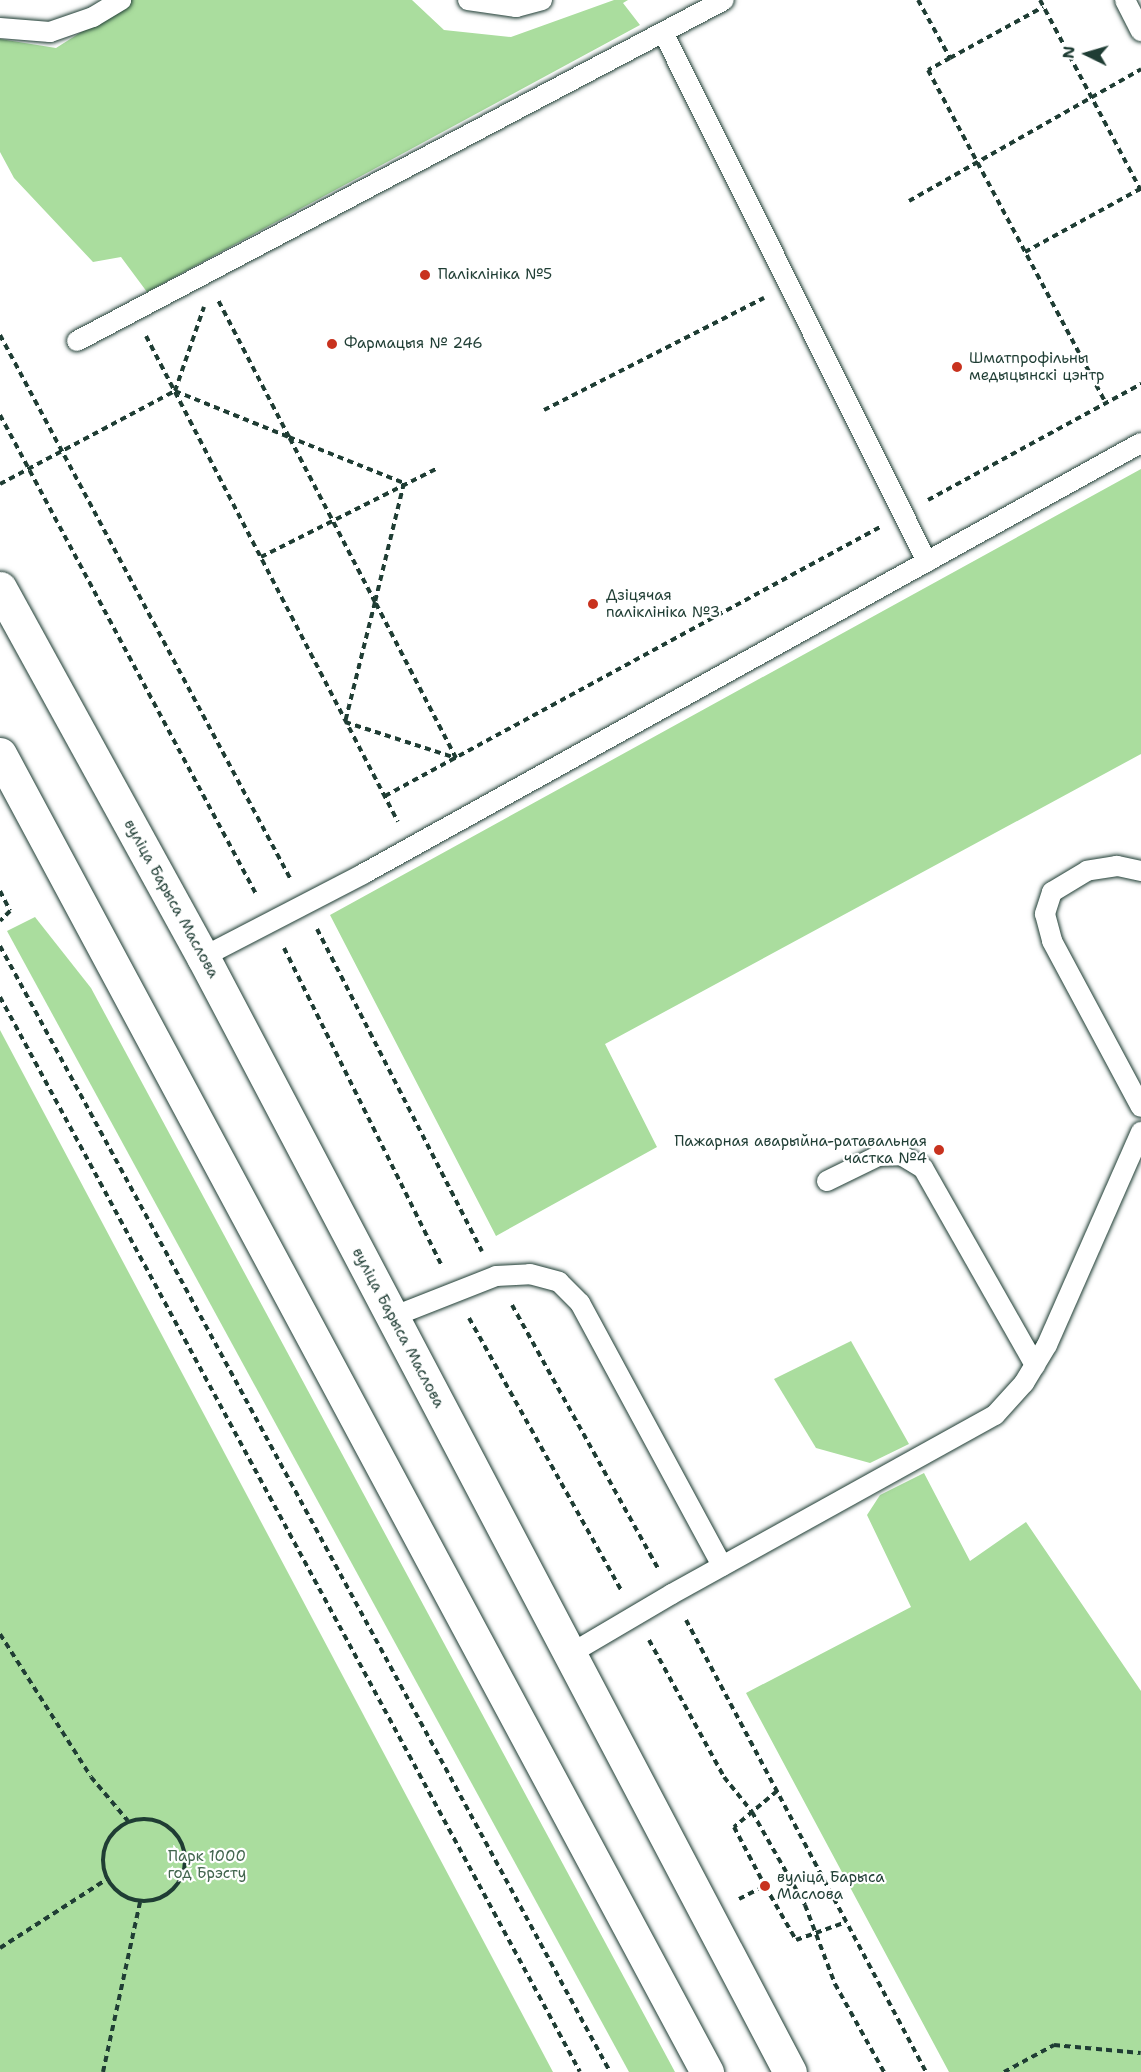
<!DOCTYPE html>
<meta charset="utf-8">
<style>
body{margin:0}
#map{position:relative;width:1141px;height:2072px;overflow:hidden;background:#fff;font-family:"Shantell Sans",sans-serif}
div>[style]{position:absolute}
.green>*{inset:0;background:#aadd9e}
.path>*{height:4px;margin-top:-2px;transform-origin:0;background:repeating-linear-gradient(90deg,#1f3d34 0 6px,transparent 0 10.5px)}
.path>.ring{margin:-2px;padding:0;box-sizing:content-box;background:none;border:4px solid #1f3d34;border-radius:50%}
.roads{filter:drop-shadow(0 0 2px #1f3d34) drop-shadow(0 0 2px #1f3d34)}
.service>*{height:20px;margin:-10px;padding:0 10px;transform-origin:10px;border-radius:10px;background:#fff}
.secondary>*{height:33px;margin:-16.5px;padding:0 16.5px;transform-origin:16.5px;border-radius:16.5px;background:#fff}
.dots>*{width:16px;height:16px;translate:-50% -50%;box-sizing:border-box;border:3px solid #fff;border-radius:50%}
span{translate:-50% -50%;white-space:nowrap;text-align:center;line-height:1.15;-webkit-text-stroke:4.5px #fff;paint-order:stroke}
.poi-label{font-size:15px;color:#1f3d34}
.left{translate:0 -50%;text-align:left}
.right{translate:-100% -50%;text-align:right}
.street-label{font-size:15px;color:#1f3d34}
.park-label{font-size:15px;color:#42654e}
.north{position:absolute;left:1057px;top:24px;width:60px;height:60px;-webkit-text-stroke:4px #fff;paint-order:stroke;rotate:275deg;font-size:16px;font-weight:700;line-height:24px;text-align:center;color:#1f3d34}
.north::after{content:'';display:block;margin:auto;width:21px;height:27px;background:#1f3d34;clip-path:polygon(50% 0,100% 100%,50% 72%,0 100%)}
</style>
<div id="map">
<div class="green">
<i style="clip-path:polygon(132px 0,412px 0,444px 30px,511px 37px,614px 0,628px 0,623px 3px,640px 25px,147px 292px,121px 257px,93px 262px,14px 178px,0 152px,0 39px,56px 48px)"></i>
<i style="clip-path:polygon(1141px 469px,1141px 754px,605px 1044px,657px 1147px,496px 1236px,330px 915px)"></i>
<i style="clip-path:polygon(35px 917px,91px 988px,675px 2072px,629px 2072px,7px 931px)"></i>
<i style="clip-path:polygon(0 1030px,553px 2072px,0 2072px)"></i>
<i style="clip-path:polygon(851px 1341px,909px 1444px,870px 1463px,816px 1448px,774px 1379px)"></i>
<i style="clip-path:polygon(924px 1473px,970px 1561px,1026px 1522px,1141px 1691px,1141px 2072px,949px 2072px,746px 1693px,911px 1607px,867px 1515px,880px 1495px)"></i>
</div>
<div class="path">
<i style="left:918px;top:0;width:66px;rotate:61.1deg"></i>
<i style="left:950px;top:58px;width:25px;rotate:151deg"></i>
<i style="left:928px;top:70px;width:378px;rotate:61.9deg"></i>
<i style="left:1040px;top:0;width:216px;rotate:62.1deg"></i>
<i style="left:950px;top:58px;width:106px;rotate:-28.7deg"></i>
<i style="left:909px;top:201px;width:267px;rotate:-29.6deg"></i>
<i style="left:1025px;top:252px;width:131px;rotate:-28.7deg"></i>
<i style="left:0;top:335px;width:618px;rotate:61.9deg"></i>
<i style="left:146px;top:336px;width:547px;rotate:62.59deg"></i>
<i style="left:175px;top:391px;width:89px;rotate:-71deg"></i>
<i style="left:544px;top:410px;width:247px;rotate:-27deg"></i>
<i style="left:0;top:415px;width:545px;rotate:61.88deg"></i>
<i style="left:0;top:484px;width:198px;rotate:-28deg"></i>
<i style="left:175px;top:391px;width:123px;rotate:22deg"></i>
<i style="left:289px;top:437px;width:124px;rotate:21.8deg"></i>
<i style="left:404px;top:483px;width:122px;rotate:103.7deg"></i>
<i style="left:375px;top:602px;width:124px;rotate:104deg"></i>
<i style="left:345px;top:722px;width:117px;rotate:18deg"></i>
<i style="left:456px;top:758px;width:176px;rotate:-117.4deg"></i>
<i style="left:375px;top:602px;width:186px;rotate:-117.5deg"></i>
<i style="left:289px;top:437px;width:154px;rotate:-117.4deg"></i>
<i style="left:928px;top:500px;width:243px;rotate:-28.6deg"></i>
<i style="left:261px;top:557px;width:198px;rotate:-26.7deg"></i>
<i style="left:385px;top:796px;width:563px;rotate:-28.52deg"></i>
<i style="left:0;top:891px;width:22px;rotate:63deg"></i>
<i style="left:10px;top:911px;width:14px;rotate:135deg"></i>
<i style="left:317px;top:929px;width:362px;rotate:62.9deg"></i>
<i style="left:0;top:946px;width:1281px;rotate:61.55deg"></i>
<i style="left:284px;top:948px;width:355px;rotate:63.6deg"></i>
<i style="left:0;top:997px;width:1221px;rotate:61.65deg"></i>
<i style="left:512px;top:1305px;width:301px;rotate:61deg"></i>
<i style="left:469px;top:1318px;width:314px;rotate:60.8deg"></i>
<i style="left:686px;top:1620px;width:512px;rotate:62.03deg"></i>
<i style="left:0;top:1634px;width:169px;rotate:57.5deg"></i>
<i style="left:91px;top:1777px;width:57px;rotate:49.9deg"></i>
<i style="left:649px;top:1640px;width:156px;rotate:61.3deg"></i>
<i style="left:724px;top:1777px;width:45px;rotate:51.3deg"></i>
<i style="left:752px;top:1812px;width:107px;rotate:60.3deg"></i>
<i style="left:805px;top:1905px;width:85px;rotate:69.2deg"></i>
<i style="left:835px;top:1984px;width:101px;rotate:60.9deg"></i>
<i style="left:777px;top:1791px;width:56px;rotate:140.1deg"></i>
<i style="left:734px;top:1827px;width:67px;rotate:62.3deg"></i>
<i style="left:765px;top:1886px;width:62px;rotate:60.1deg"></i>
<i style="left:796px;top:1940px;width:53px;rotate:-19.8deg"></i>
<i class="ring" style="left:103px;top:1819px;width:78px;height:78px"></i>
<i style="left:739px;top:1899px;width:29px;rotate:-27deg"></i>
<i style="left:0;top:1948px;width:127px;rotate:-32.8deg"></i>
<i style="left:103px;top:2072px;width:174px;rotate:-77.7deg"></i>
<i style="left:1004px;top:2072px;width:57px;rotate:-28.4deg"></i>
<i style="left:1054px;top:2045px;width:87px;rotate:5.3deg"></i>
</div>
<div class="roads">
<div class="service">
<i style="left:468px;top:0;width:49px;rotate:8.3deg"></i>
<i style="left:516px;top:7px;width:27px;rotate:-15deg"></i>
<i style="left:1125px;top:0;width:35px;rotate:63deg"></i>
<i style="left:0;top:28px;width:50px;rotate:4.6deg"></i>
<i style="left:50px;top:32px;width:46px;rotate:-19.2deg"></i>
<i style="left:93px;top:17px;width:33px;rotate:-31deg"></i>
<i style="left:663px;top:32px;width:592px;rotate:63.52deg"></i>
<i style="left:77px;top:341px;width:731px;rotate:-27.79deg"></i>
<i style="left:1141px;top:871px;width:25px;rotate:-168deg"></i>
<i style="left:1117px;top:866px;width:30px;rotate:171deg"></i>
<i style="left:1087px;top:871px;width:41px;rotate:149deg"></i>
<i style="left:1052px;top:892px;width:23px;rotate:108deg"></i>
<i style="left:1045px;top:914px;width:28px;rotate:75deg"></i>
<i style="left:1052px;top:941px;width:188px;rotate:61.8deg"></i>
<i style="left:203px;top:957px;width:180px;rotate:-27.4deg"></i>
<i style="left:363px;top:874px;width:889px;rotate:-28.99deg"></i>
<i style="left:827px;top:1181px;width:57px;rotate:-26.1deg"></i>
<i style="left:878px;top:1156px;width:23px;rotate:-2deg"></i>
<i style="left:901px;top:1155px;width:26px;rotate:31deg"></i>
<i style="left:923px;top:1168px;width:227px;rotate:60.4deg"></i>
<i style="left:392px;top:1317px;width:112px;rotate:-21.5deg"></i>
<i style="left:496px;top:1276px;width:34px;rotate:-3deg"></i>
<i style="left:530px;top:1274px;width:30px;rotate:15deg"></i>
<i style="left:559px;top:1282px;width:30px;rotate:45deg"></i>
<i style="left:580px;top:1303px;width:299px;rotate:61.6deg"></i>
<i style="left:570px;top:1654px;width:118px;rotate:-30.5deg"></i>
<i style="left:672px;top:1594px;width:369px;rotate:-29deg"></i>
<i style="left:995px;top:1415px;width:43px;rotate:-47.8deg"></i>
<i style="left:1024px;top:1383px;width:44px;rotate:-58.8deg"></i>
<i style="left:1047px;top:1345px;width:233px;rotate:-66.2deg"></i>
</div>
<div class="secondary">
<i style="left:0;top:588px;width:421px;rotate:61.2deg"></i>
<i style="left:203px;top:957px;width:1260px;rotate:62.24deg"></i>
<i style="left:0;top:754px;width:1496px;rotate:61.79deg"></i>
</div>
</div>
<div class="dots">
<i style="left:425px;top:275px;background:#c8321e"></i>
<i style="left:332px;top:344px;background:#c8321e"></i>
<i style="left:957px;top:367px;background:#c8321e"></i>
<i style="left:593px;top:604px;background:#c8321e"></i>
<i style="left:939px;top:1150px;background:#c8321e"></i>
<i style="left:765px;top:1886px;background:#c8321e"></i>
</div>
<div class="poi-label">
<span class="left" style="left:438px;top:275px">Паліклініка №5</span>
<span class="left" style="left:344px;top:344px">Фармацыя № 246</span>
<span class="left" style="left:969px;top:367px">Шматпрофільны<br>медыцынскі цэнтр</span>
<span class="left" style="left:606px;top:604px">Дзіцячая<br>паліклініка №3</span>
<span class="right" style="left:927px;top:1150px">Пажарная аварыйна-ратавальная<br>частка №4</span>
<span class="left" style="left:777px;top:1886px">вуліца Барыса<br>Маслова</span>
</div>
<div class="street-label">
<span style="left:171px;top:899px;rotate:61deg">вуліца Барыса Маслова</span>
<span style="left:398px;top:1328px;rotate:62deg">вуліца Барыса Маслова</span>
</div>
<div class="park-label">
<span style="left:207px;top:1865px">Парк 1000<br>год Брэсту</span>
</div>
<div class="north">N</div>
</div>
